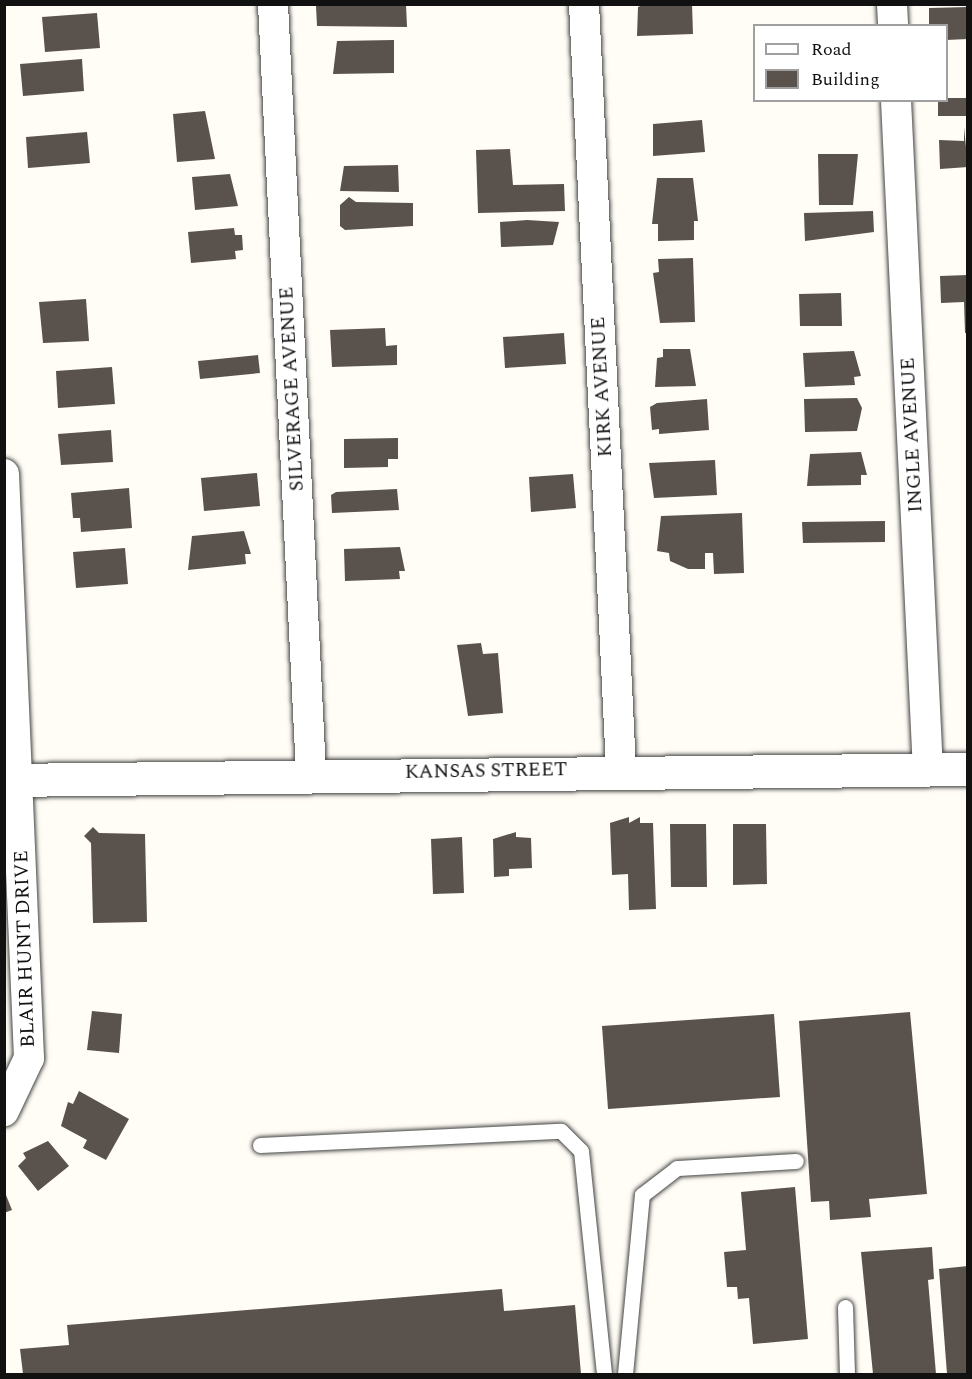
<!DOCTYPE html>
<style>
body{margin:0}
#map{position:relative;width:972px;height:1379px;overflow:hidden;background:#fffdf5;font-family:Spectral,serif}
div>[style]{position:absolute}
.building>*{inset:0;background:#5a524d}
.roads{filter:drop-shadow(0 0 2px #444) drop-shadow(0 0 2px #444)}
.service>*{height:15px;margin:-7.5px;padding:0 7.5px;transform-origin:7.5px;border-radius:7.5px;background:#fff}
.minor>*{height:30px;margin:-15px;padding:0 15px;transform-origin:15px;border-radius:15px;background:#fff}
.tertiary>*{height:33px;margin:-16.5px;padding:0 16.5px;transform-origin:16.5px;border-radius:16.5px;background:#fff}
span{translate:-50% -50%;white-space:nowrap;text-align:center;line-height:1.15;-webkit-text-stroke:6px #fff;paint-order:stroke}
.street-label{font-size:20px;color:#111}
.frame{position:absolute;inset:0;border:6px solid #111;pointer-events:none}
.legend{position:absolute;left:753px;top:24px;width:195px;height:78px;box-sizing:border-box;background:#fff;border:2px solid #a0a0a0;margin:0;padding:8px 10px;list-style:none;font-size:18px;color:#111}
.legend li{display:flex;align-items:center;gap:12px;height:30px}
.legend b{width:30px;border:2px solid #a0a0a0}
</style>
<div id="map">
<div class="building">
<i style="clip-path:polygon(406px 4px,407px 27px,317px 26px,316px 6px)"></i>
<i style="clip-path:polygon(645px 4px,692px 4px,693px 34px,637px 36px,638px 7px)"></i>
<i style="clip-path:polygon(968px 7px,968px 39px,946px 40px,946px 26px,929px 25px,929px 8px)"></i>
<i style="clip-path:polygon(97px 13px,100px 48px,45px 52px,42px 17px)"></i>
<i style="clip-path:polygon(394px 40px,394px 73px,333px 74px,337px 41px)"></i>
<i style="clip-path:polygon(82px 59px,84px 91px,23px 96px,20px 64px)"></i>
<i style="clip-path:polygon(946px 98px,968px 98px,968px 116px,938px 116px,938px 100px)"></i>
<i style="clip-path:polygon(205px 111px,215px 159px,177px 162px,173px 114px)"></i>
<i style="clip-path:polygon(702px 120px,705px 152px,653px 156px,653px 124px)"></i>
<i style="clip-path:polygon(964px 127px,968px 167px,940px 169px,939px 140px,964px 141px)"></i>
<i style="clip-path:polygon(87px 132px,90px 163px,28px 168px,26px 137px)"></i>
<i style="clip-path:polygon(510px 149px,513px 185px,564px 184px,565px 211px,478px 213px,476px 150px)"></i>
<i style="clip-path:polygon(818px 154px,858px 154px,853px 205px,819px 205px)"></i>
<i style="clip-path:polygon(398px 165px,399px 192px,340px 191px,344px 166px)"></i>
<i style="clip-path:polygon(230px 174px,238px 206px,195px 210px,192px 177px)"></i>
<i style="clip-path:polygon(657px 178px,693px 178px,698px 221px,694px 221px,694px 240px,658px 241px,658px 224px,652px 224px)"></i>
<i style="clip-path:polygon(349px 197px,356px 202px,413px 203px,413px 226px,345px 230px,340px 226px,340px 205px)"></i>
<i style="clip-path:polygon(873px 211px,874px 232px,805px 241px,804px 213px)"></i>
<i style="clip-path:polygon(527px 220px,559px 222px,553px 245px,501px 247px,500px 222px)"></i>
<i style="clip-path:polygon(234px 228px,235px 235px,242px 235px,243px 250px,235px 251px,236px 259px,191px 263px,188px 232px)"></i>
<i style="clip-path:polygon(693px 258px,695px 322px,660px 323px,653px 273px,659px 272px,658px 259px)"></i>
<i style="clip-path:polygon(968px 275px,968px 333px,965px 333px,964px 302px,941px 303px,940px 276px)"></i>
<i style="clip-path:polygon(841px 293px,842px 326px,800px 326px,799px 294px)"></i>
<i style="clip-path:polygon(86px 299px,89px 341px,43px 343px,39px 302px)"></i>
<i style="clip-path:polygon(385px 328px,386px 346px,397px 345px,397px 365px,332px 367px,330px 330px)"></i>
<i style="clip-path:polygon(564px 333px,566px 364px,505px 368px,503px 337px)"></i>
<i style="clip-path:polygon(663px 349px,690px 349px,696px 386px,655px 387px,657px 358px,663px 357px)"></i>
<i style="clip-path:polygon(854px 351px,861px 376px,854px 377px,855px 385px,805px 387px,803px 353px)"></i>
<i style="clip-path:polygon(258px 355px,260px 373px,200px 379px,198px 361px)"></i>
<i style="clip-path:polygon(112px 367px,115px 404px,58px 408px,56px 371px)"></i>
<i style="clip-path:polygon(857px 398px,862px 408px,857px 431px,805px 432px,804px 399px)"></i>
<i style="clip-path:polygon(707px 399px,709px 430px,659px 434px,659px 429px,652px 430px,650px 407px,657px 403px)"></i>
<i style="clip-path:polygon(111px 430px,113px 462px,61px 465px,58px 434px)"></i>
<i style="clip-path:polygon(398px 438px,398px 459px,388px 459px,388px 467px,344px 468px,344px 439px)"></i>
<i style="clip-path:polygon(861px 452px,867px 475px,861px 475px,861px 485px,807px 486px,810px 454px)"></i>
<i style="clip-path:polygon(715px 460px,717px 495px,654px 498px,649px 463px)"></i>
<i style="clip-path:polygon(257px 473px,260px 506px,204px 511px,201px 478px)"></i>
<i style="clip-path:polygon(573px 474px,576px 508px,531px 512px,529px 477px)"></i>
<i style="clip-path:polygon(129px 488px,132px 528px,81px 532px,80px 518px,73px 518px,71px 493px)"></i>
<i style="clip-path:polygon(397px 489px,399px 510px,332px 513px,331px 495px,336px 492px)"></i>
<i style="clip-path:polygon(742px 513px,744px 573px,714px 574px,713px 553px,705px 553px,705px 569px,688px 569px,670px 561px,669px 553px,657px 551px,661px 516px)"></i>
<i style="clip-path:polygon(885px 521px,885px 542px,803px 543px,802px 522px)"></i>
<i style="clip-path:polygon(244px 531px,251px 554px,245px 554px,246px 564px,188px 570px,192px 536px)"></i>
<i style="clip-path:polygon(400px 547px,405px 571px,399px 571px,400px 579px,345px 581px,344px 549px)"></i>
<i style="clip-path:polygon(125px 548px,128px 584px,76px 588px,73px 552px)"></i>
<i style="clip-path:polygon(481px 643px,483px 654px,498px 653px,503px 713px,468px 716px,457px 645px)"></i>
<i style="clip-path:polygon(629px 817px,629px 823px,640px 817px,640px 823px,653px 823px,656px 909px,629px 910px,628px 874px,612px 875px,610px 823px)"></i>
<i style="clip-path:polygon(670px 824px,706px 824px,707px 887px,671px 887px)"></i>
<i style="clip-path:polygon(733px 824px,766px 824px,767px 884px,733px 885px)"></i>
<i style="clip-path:polygon(93px 827px,99px 833px,145px 834px,147px 922px,93px 923px,91px 843px,84px 836px)"></i>
<i style="clip-path:polygon(516px 832px,516px 837px,531px 838px,532px 868px,509px 869px,509px 876px,494px 877px,493px 839px)"></i>
<i style="clip-path:polygon(462px 837px,464px 893px,433px 894px,431px 839px)"></i>
<i style="clip-path:polygon(92px 1011px,122px 1014px,119px 1053px,87px 1050px)"></i>
<i style="clip-path:polygon(910px 1012px,927px 1194px,869px 1199px,871px 1217px,830px 1220px,829px 1201px,811px 1202px,799px 1021px)"></i>
<i style="clip-path:polygon(774px 1014px,780px 1097px,608px 1109px,602px 1026px)"></i>
<i style="clip-path:polygon(79px 1091px,129px 1119px,106px 1160px,83px 1148px,87px 1140px,61px 1126px,68px 1102px,73px 1104px)"></i>
<i style="clip-path:polygon(48px 1141px,69px 1166px,38px 1191px,18px 1166px,26px 1158px,23px 1153px)"></i>
<i style="clip-path:polygon(795px 1187px,808px 1339px,753px 1344px,749px 1298px,738px 1299px,737px 1287px,727px 1287px,724px 1252px,746px 1250px,741px 1192px)"></i>
<i style="clip-path:polygon(4px 1190px,12px 1210px,4px 1213px)"></i>
<i style="clip-path:polygon(932px 1247px,934px 1279px,928px 1280px,936px 1374px,873px 1374px,861px 1252px)"></i>
<i style="clip-path:polygon(968px 1266px,968px 1374px,947px 1374px,939px 1269px)"></i>
<i style="clip-path:polygon(502px 1289px,504px 1311px,575px 1305px,581px 1374px,23px 1374px,20px 1349px,69px 1345px,67px 1325px)"></i>
</div>
<div class="roads">
<div class="service">
<i style="left:260px;top:1145px;width:301px;rotate:-2.7deg"></i>
<i style="left:561px;top:1131px;width:28px;rotate:45deg"></i>
<i style="left:581px;top:1151px;width:224px;rotate:84.1deg"></i>
<i style="left:845px;top:1307px;width:67px;rotate:88.3deg"></i>
<i style="left:625px;top:1374px;width:180px;rotate:-84.6deg"></i>
<i style="left:642px;top:1195px;width:44px;rotate:-37.6deg"></i>
<i style="left:677px;top:1168px;width:119px;rotate:-3.4deg"></i>
</div>
<div class="minor">
<i style="left:273px;top:4px;width:770px;rotate:87.17deg"></i>
<i style="left:584px;top:4px;width:767px;rotate:87.23deg"></i>
<i style="left:892px;top:4px;width:22px;rotate:87deg"></i>
<i style="left:896px;top:100px;width:671px;rotate:87.27deg"></i>
<i style="left:4px;top:474px;width:585px;rotate:87.55deg"></i>
<i style="left:29px;top:1058px;width:59px;rotate:115.3deg"></i>
</div>
<div class="tertiary">
<i style="left:4px;top:780px;width:964px;rotate:-0.65deg"></i>
</div>
</div>
<div class="street-label">
<span style="left:602px;top:387px;rotate:-93deg">KIRK AVENUE</span>
<span style="left:292px;top:389px;rotate:-93deg">SILVERAGE AVENUE</span>
<span style="left:912px;top:435px;rotate:-93deg">INGLE AVENUE</span>
<span style="left:486px;top:771px;rotate:-1deg">KANSAS STREET</span>
<span style="left:25px;top:949px;rotate:-92deg">BLAIR HUNT DRIVE</span>
</div>
<div class="frame"></div>
<ul class="legend">
<li><b style="height:8px;background:#fff"></b>Road</li>
<li><b style="height:16px;background:#5a524d"></b>Building</li>
</ul>
</div>
